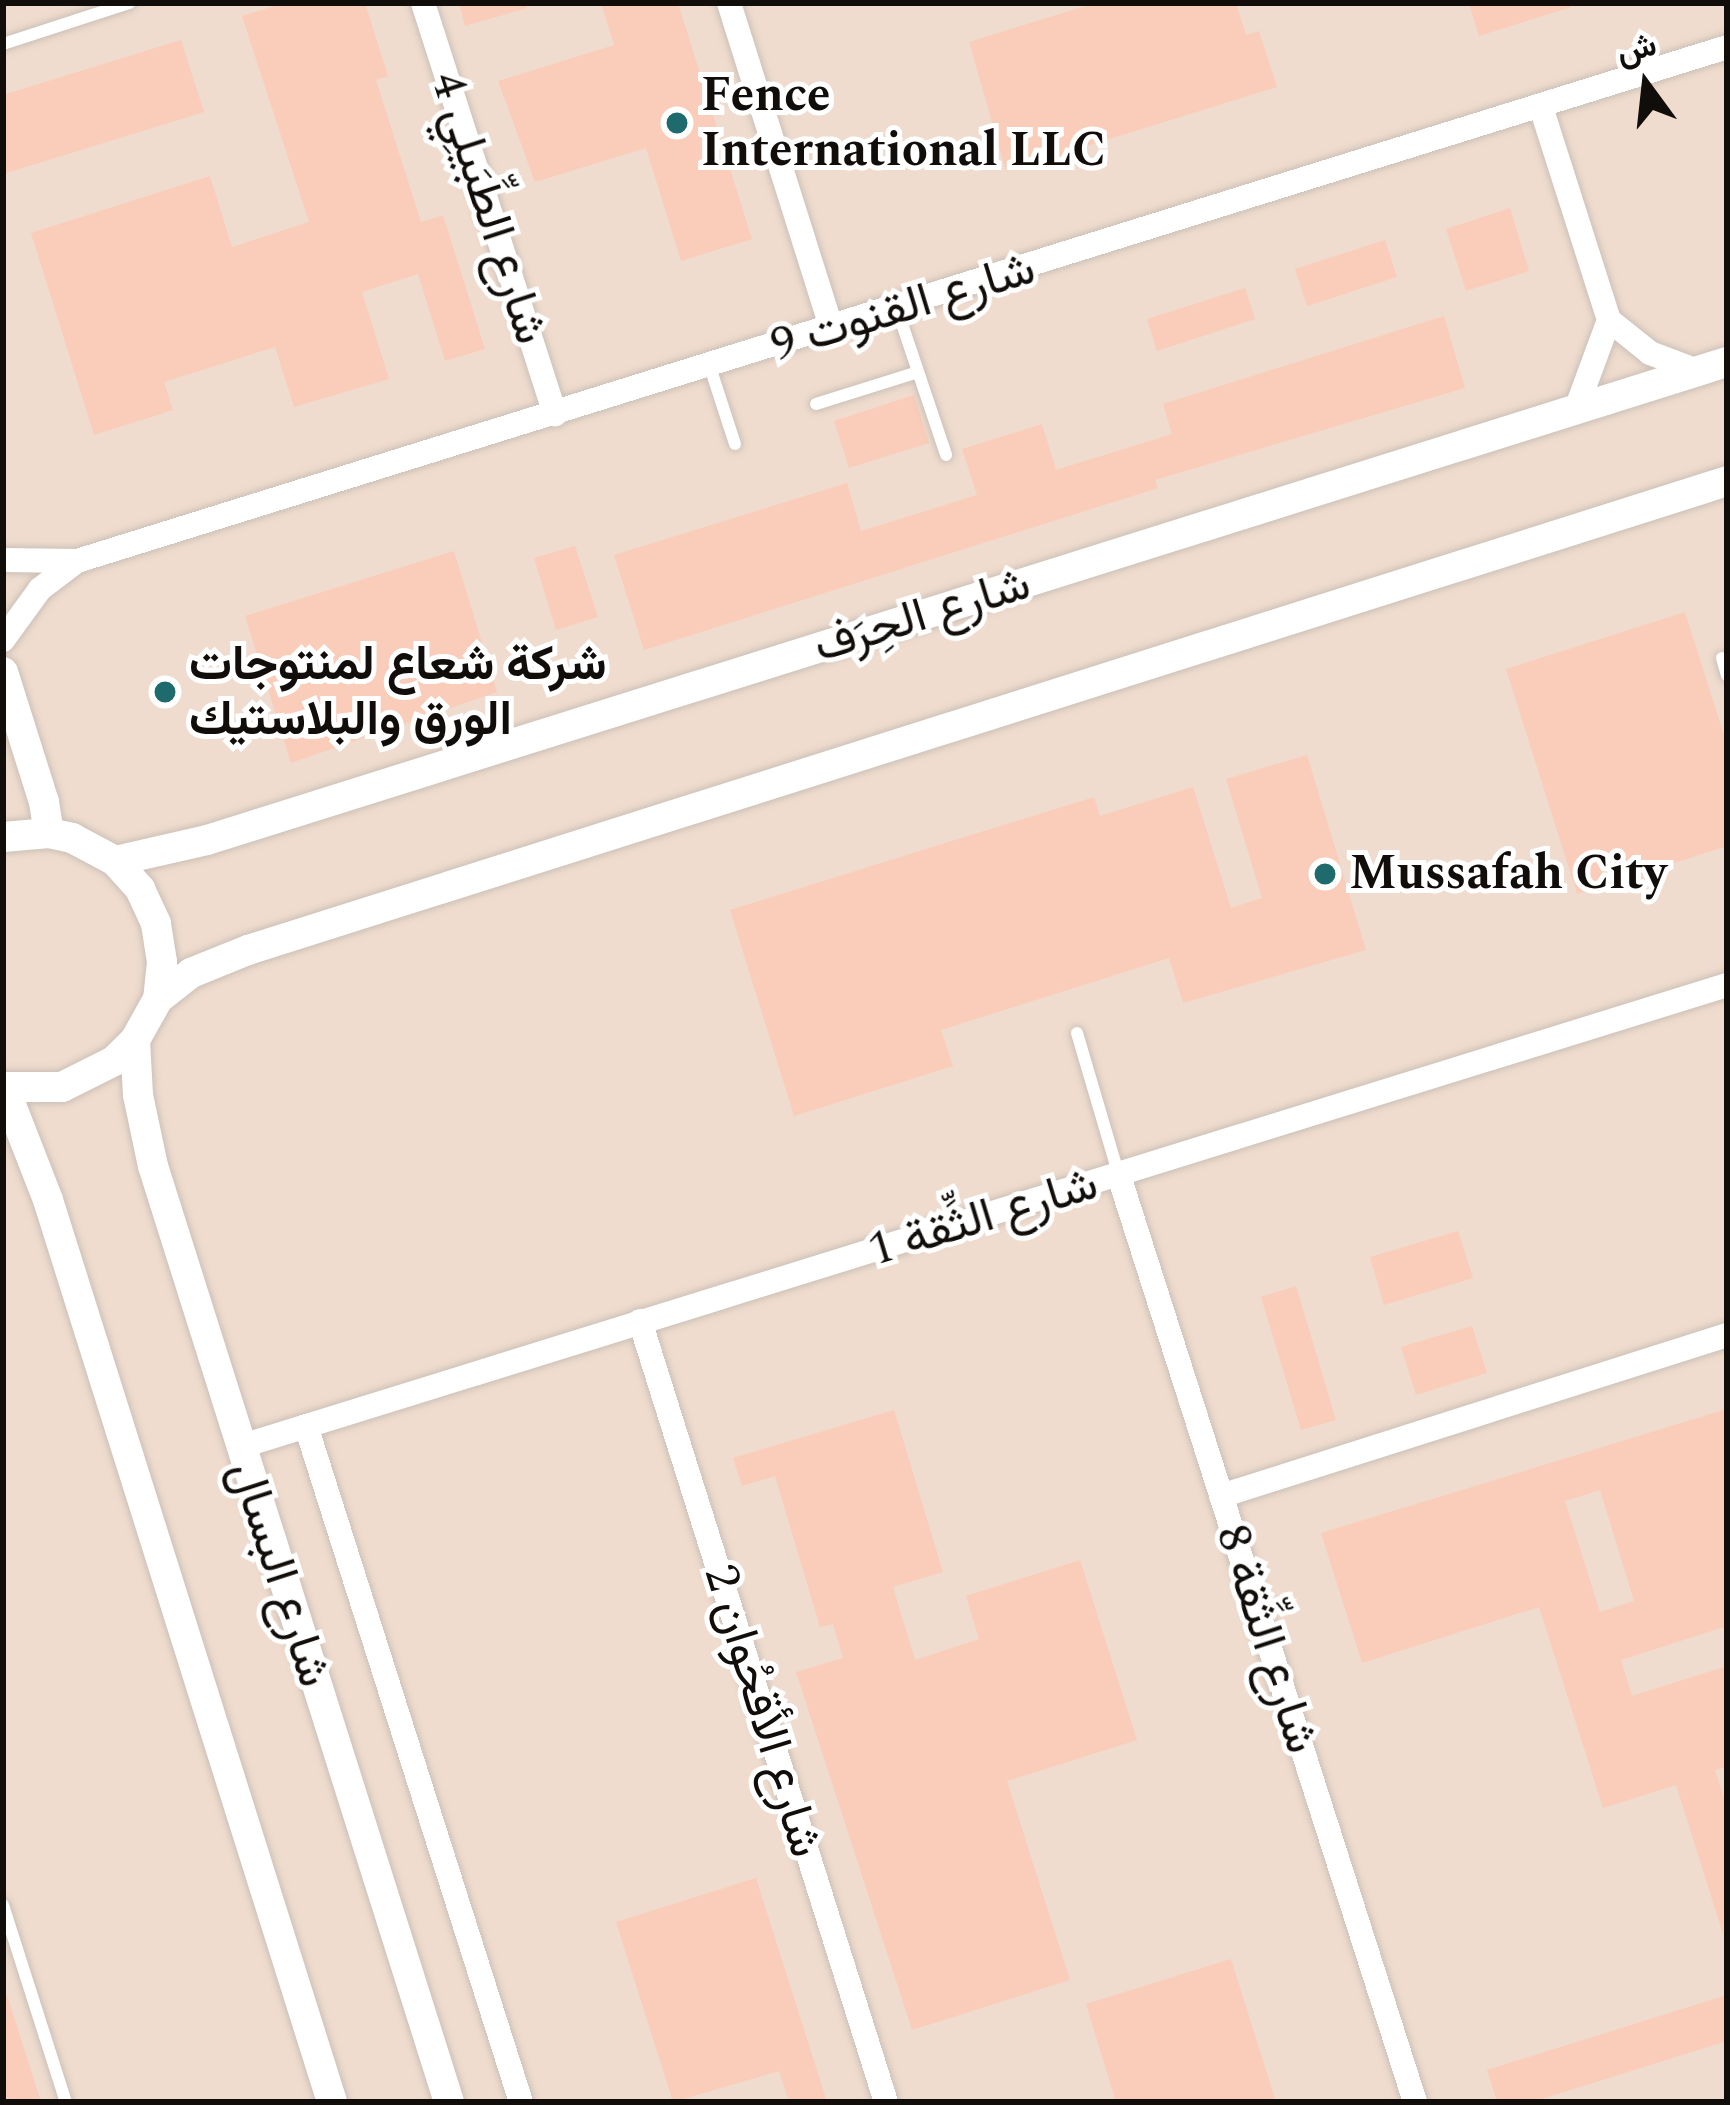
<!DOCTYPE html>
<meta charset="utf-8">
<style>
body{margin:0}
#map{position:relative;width:1730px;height:2105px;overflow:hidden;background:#f7ebe1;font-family:Spectral,Vazirmatn,serif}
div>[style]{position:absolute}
.built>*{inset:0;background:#efdcce}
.building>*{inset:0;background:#f9cdb9}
.roads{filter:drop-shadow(0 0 3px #ccc0b7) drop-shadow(0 0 3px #ccc0b7)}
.service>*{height:12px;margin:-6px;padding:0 6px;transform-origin:6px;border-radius:6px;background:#fff}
.minor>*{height:24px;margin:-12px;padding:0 12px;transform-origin:12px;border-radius:12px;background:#fff}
.tertiary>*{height:30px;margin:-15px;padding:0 15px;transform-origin:15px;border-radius:15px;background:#fff}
.dots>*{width:33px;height:33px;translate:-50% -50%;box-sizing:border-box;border:6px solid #fff;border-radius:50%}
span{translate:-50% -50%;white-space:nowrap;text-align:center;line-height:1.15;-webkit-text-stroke:10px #fff;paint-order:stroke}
.poi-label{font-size:48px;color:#110d0a;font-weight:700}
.left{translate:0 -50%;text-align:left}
.street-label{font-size:48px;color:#110d0a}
.frame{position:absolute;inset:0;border:6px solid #110d0a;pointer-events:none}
.north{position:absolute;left:1586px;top:24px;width:120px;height:120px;-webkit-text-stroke:9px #fff;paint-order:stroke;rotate:345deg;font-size:33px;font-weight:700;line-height:48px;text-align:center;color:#110d0a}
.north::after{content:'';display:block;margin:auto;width:42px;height:54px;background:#110d0a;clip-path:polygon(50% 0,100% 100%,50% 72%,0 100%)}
</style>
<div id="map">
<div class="built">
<i style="clip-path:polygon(3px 3px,1727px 3px,1727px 2102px,3px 2102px)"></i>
</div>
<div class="building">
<i style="clip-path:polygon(285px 3px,365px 3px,388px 76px,376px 80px,421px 222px,443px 215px,485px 349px,445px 361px,418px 274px,362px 292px,389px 379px,294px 407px,275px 347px,164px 382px,173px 410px,94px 435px,31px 233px,210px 176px,232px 247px,309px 222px,242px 16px)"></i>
<i style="clip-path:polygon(459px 3px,526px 3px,527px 8px,465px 26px)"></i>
<i style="clip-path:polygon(601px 3px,678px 3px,752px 239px,681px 261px,646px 148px,535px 182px,498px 81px,614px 45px)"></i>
<i style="clip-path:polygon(1095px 3px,1236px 3px,1246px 35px,1259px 31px,1277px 87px,1006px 171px,969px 42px)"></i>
<i style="clip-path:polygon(1469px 3px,1570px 3px,1571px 7px,1479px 36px)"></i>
<i style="clip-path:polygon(181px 40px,204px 112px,3px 174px,3px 95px)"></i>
<i style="clip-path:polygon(1510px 208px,1529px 271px,1466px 291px,1446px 229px)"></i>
<i style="clip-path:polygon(1385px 240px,1397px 277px,1307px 306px,1295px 269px)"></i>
<i style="clip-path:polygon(1245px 288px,1255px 319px,1157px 351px,1147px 319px)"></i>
<i style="clip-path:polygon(1444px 316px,1465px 388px,1155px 480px,1158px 488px,644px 650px,614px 555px,847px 483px,861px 531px,977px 495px,962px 449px,1042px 424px,1056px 470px,1172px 434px,1163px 404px)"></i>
<i style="clip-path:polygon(914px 395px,929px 443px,849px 468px,834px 421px)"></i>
<i style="clip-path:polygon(575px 546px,598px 617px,556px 630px,534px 558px)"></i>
<i style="clip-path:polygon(454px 551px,497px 692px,291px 763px,245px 616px)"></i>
<i style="clip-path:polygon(1685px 612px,1727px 745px,1727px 846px,1577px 894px,1506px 669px)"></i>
<i style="clip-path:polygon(1307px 755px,1366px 950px,1183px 1003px,1169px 958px,941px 1030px,953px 1066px,794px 1116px,730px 910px,1094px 797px,1100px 816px,1193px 787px,1231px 908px,1262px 898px,1226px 779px)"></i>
<i style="clip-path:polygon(1458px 1231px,1473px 1278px,1384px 1305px,1370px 1257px)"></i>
<i style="clip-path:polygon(1296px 1286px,1336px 1420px,1301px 1430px,1261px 1297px)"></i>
<i style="clip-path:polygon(1472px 1326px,1487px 1373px,1416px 1395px,1401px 1347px)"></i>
<i style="clip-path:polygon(evenodd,1727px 1409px,1727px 1626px,1621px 1660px,1632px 1696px,1727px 1666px,1727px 1767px,1715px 1770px,1727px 1807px,1723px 1934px,1676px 1785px,1603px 1808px,1539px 1607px,1362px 1663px,1321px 1533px,1727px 1409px,1600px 1490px,1634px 1601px,1600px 1612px,1565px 1501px,1600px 1490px)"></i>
<i style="clip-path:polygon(894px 1410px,943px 1572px,893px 1587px,915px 1660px,979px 1639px,966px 1596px,1080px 1560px,1137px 1740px,1007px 1781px,1070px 1980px,912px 2030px,796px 1672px,843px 1658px,833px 1624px,820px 1627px,775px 1476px,742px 1486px,733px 1458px)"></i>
<i style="clip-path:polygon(756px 1878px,827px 2102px,789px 2102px,779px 2071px,673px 2102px,616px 1922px)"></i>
<i style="clip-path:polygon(1231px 1959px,1276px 2102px,1116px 2102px,1086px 2004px)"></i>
<i style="clip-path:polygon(3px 1995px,7px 1995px,41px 2102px,3px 2102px)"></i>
<i style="clip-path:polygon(1727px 1995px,1727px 2041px,1532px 2102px,1497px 2102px,1487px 2070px)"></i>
</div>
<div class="roads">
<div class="service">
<i style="left:3px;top:44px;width:133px;rotate:-18deg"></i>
<i style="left:897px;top:309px;width:154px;rotate:71.4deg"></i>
<i style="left:710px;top:367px;width:81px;rotate:72deg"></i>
<i style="left:816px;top:404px;width:107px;rotate:-17.4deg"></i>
<i style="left:1722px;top:658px;width:18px;rotate:74deg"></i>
<i style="left:1077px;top:1033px;width:149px;rotate:73.6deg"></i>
<i style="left:3px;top:1905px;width:207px;rotate:72.3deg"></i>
</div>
<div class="minor">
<i style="left:423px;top:3px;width:432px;rotate:72.2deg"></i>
<i style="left:729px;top:3px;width:342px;rotate:72.5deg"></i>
<i style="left:1541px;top:107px;width:224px;rotate:72.3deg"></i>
<i style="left:1609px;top:320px;width:95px;rotate:110.3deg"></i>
<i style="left:1609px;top:320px;width:53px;rotate:38.8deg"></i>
<i style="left:1650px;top:353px;width:51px;rotate:20.6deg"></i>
<i style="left:3px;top:560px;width:74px;rotate:0.8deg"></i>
<i style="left:77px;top:561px;width:1728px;rotate:-17.3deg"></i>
<i style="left:3px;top:640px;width:63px;rotate:-54deg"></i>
<i style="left:40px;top:589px;width:46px;rotate:-37.1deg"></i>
<i style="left:1119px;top:1176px;width:972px;rotate:72.27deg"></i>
<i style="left:640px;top:1321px;width:819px;rotate:72.52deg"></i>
<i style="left:306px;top:1426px;width:709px;rotate:72.36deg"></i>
<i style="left:239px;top:1447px;width:1558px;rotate:-17.25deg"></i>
<i style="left:1221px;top:1496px;width:531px;rotate:-17.65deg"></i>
</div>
<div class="tertiary">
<i style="left:3px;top:672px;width:136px;rotate:72.5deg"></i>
<i style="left:44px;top:802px;width:31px;rotate:81deg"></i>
<i style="left:3px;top:837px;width:46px;rotate:-5deg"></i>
<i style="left:49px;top:833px;width:24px;rotate:12deg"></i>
<i style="left:72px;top:838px;width:49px;rotate:28.1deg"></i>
<i style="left:115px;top:861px;width:38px;rotate:48deg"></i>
<i style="left:140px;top:889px;width:38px;rotate:65deg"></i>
<i style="left:156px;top:924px;width:38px;rotate:81deg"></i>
<i style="left:162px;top:962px;width:37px;rotate:96deg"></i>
<i style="left:158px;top:999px;width:47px;rotate:119.3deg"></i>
<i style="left:135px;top:1040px;width:30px;rotate:135deg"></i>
<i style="left:114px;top:1061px;width:58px;rotate:153.4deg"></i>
<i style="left:62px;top:1087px;width:59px;rotate:180deg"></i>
<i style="left:115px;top:861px;width:94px;rotate:-12.9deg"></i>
<i style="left:207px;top:840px;width:1593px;rotate:-17.46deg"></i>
<i style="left:158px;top:999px;width:42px;rotate:-38.2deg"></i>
<i style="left:191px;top:973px;width:61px;rotate:-22deg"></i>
<i style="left:248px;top:950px;width:1552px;rotate:-17.59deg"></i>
<i style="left:135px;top:1040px;width:55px;rotate:86.9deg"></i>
<i style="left:138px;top:1095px;width:73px;rotate:78.1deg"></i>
<i style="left:153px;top:1166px;width:982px;rotate:72.45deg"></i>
<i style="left:4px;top:1087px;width:121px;rotate:68.7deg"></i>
<i style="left:48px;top:1200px;width:946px;rotate:72.52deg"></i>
</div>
</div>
<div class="dots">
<i style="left:677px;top:123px;background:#1e6a6d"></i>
<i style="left:165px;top:692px;background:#1e6a6d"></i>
<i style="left:1325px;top:874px;background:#1e6a6d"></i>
</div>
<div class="poi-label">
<span class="left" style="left:701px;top:123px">Fence<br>International LLC</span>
<span class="left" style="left:189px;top:692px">شركة شعاع لمنتوجات<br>الورق والبلاستيك</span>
<span class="left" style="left:1349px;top:874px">Mussafah City</span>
</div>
<div class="street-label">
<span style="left:489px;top:208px;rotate:72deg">شارع الطِّبَيلِي 4</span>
<span style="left:903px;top:307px;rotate:-17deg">شارع القنوت 9</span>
<span style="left:922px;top:615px;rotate:-17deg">شارع الحِرَف</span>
<span style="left:983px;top:1217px;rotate:-17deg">شارع الثِّقة 1</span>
<span style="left:280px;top:1574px;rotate:72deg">شارع البسال</span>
<span style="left:1267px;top:1639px;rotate:72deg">شارع الثِّقة 8</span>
<span style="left:763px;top:1711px;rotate:73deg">شارع الأقحُوان 2</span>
</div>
<div class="frame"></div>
<div class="north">ش</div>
</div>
